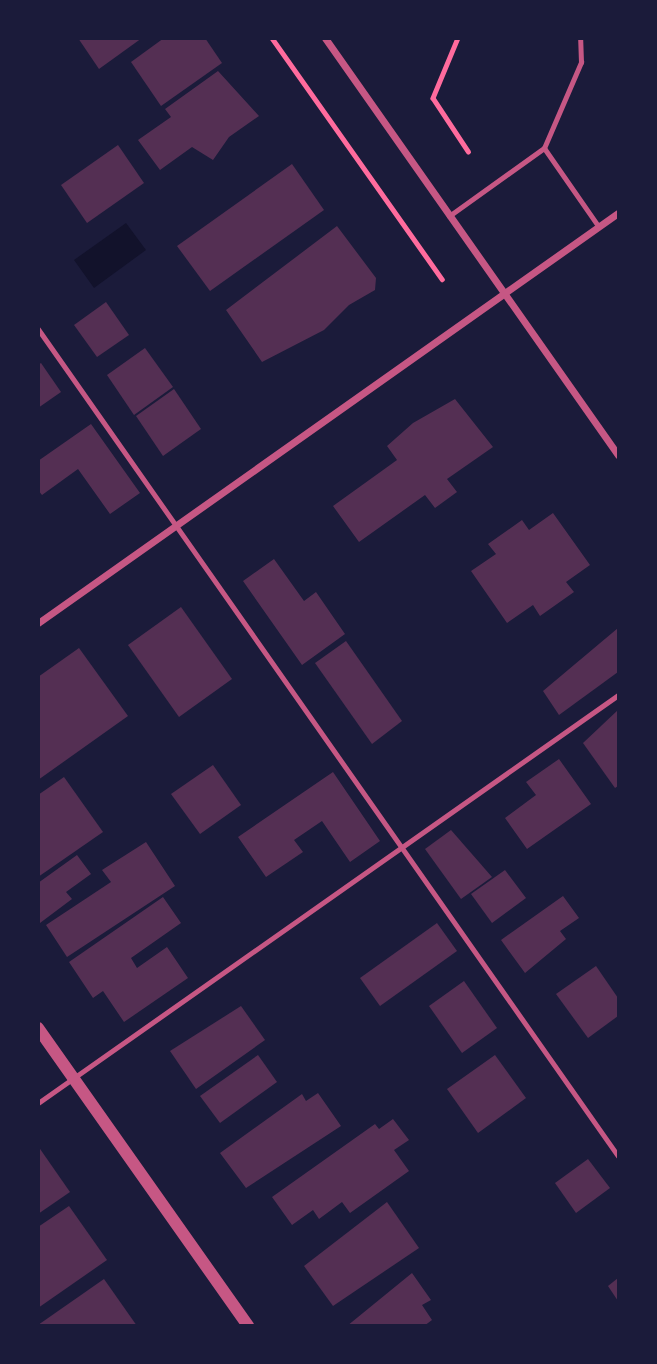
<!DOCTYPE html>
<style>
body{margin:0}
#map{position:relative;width:657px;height:1364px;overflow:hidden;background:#1b1b3a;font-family:Overpass,sans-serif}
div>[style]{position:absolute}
.water>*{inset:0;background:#12122b}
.building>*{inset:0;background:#542f53}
.path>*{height:4.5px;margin:-2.25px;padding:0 2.25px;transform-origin:2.25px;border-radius:2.25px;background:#ff6b9d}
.service>*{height:5px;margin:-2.5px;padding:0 2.5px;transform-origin:2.5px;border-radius:2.5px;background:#c65784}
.minor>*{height:7px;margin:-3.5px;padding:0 3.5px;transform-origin:3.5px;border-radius:3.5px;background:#c65784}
.tertiary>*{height:12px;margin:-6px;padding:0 6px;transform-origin:6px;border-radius:6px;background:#c65784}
span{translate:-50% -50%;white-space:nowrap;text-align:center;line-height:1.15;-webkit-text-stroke:5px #1b1b3a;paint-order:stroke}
.frame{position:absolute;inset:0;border:40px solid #1b1b3a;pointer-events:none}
</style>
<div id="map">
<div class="water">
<i style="clip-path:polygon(126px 223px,146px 250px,94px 288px,74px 260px)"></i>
</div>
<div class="building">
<i style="clip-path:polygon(78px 38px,142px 38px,99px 69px)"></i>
<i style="clip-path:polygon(164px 38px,205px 38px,222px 63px,161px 106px,131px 62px)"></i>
<i style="clip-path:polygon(218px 71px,259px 116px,229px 137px,213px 160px,192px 147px,160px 170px,138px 140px,171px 117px,165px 109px)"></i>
<i style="clip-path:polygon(118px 145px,144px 183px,87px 223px,61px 185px)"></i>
<i style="clip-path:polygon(292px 164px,324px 210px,210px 291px,177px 246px)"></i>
<i style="clip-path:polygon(337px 226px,376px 278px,375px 290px,349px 305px,324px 330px,262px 362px,226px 310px)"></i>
<i style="clip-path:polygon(106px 302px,129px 335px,97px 357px,74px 325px)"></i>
<i style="clip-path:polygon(145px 348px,173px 387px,134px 415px,107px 375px)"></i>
<i style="clip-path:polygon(41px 363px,61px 392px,38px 408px,38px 365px)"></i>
<i style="clip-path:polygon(174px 389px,201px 429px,163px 456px,136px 416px)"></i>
<i style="clip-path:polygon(455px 399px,493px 447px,447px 479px,457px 492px,435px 508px,425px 495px,359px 542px,333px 506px,397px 460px,387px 446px,413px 423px)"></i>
<i style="clip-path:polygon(91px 424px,140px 493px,110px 514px,78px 469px,42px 495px,38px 490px,38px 461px)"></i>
<i style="clip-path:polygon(553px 513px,590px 565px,566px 582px,574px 592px,540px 616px,533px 605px,507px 623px,471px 571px,496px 554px,488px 544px,522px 520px,529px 530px)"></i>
<i style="clip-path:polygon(274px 559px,304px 601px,316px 592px,345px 634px,302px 665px,243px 581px)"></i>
<i style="clip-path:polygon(181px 607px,232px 679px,179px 717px,128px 645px)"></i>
<i style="clip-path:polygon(618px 628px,618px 672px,559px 715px,543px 691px)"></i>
<i style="clip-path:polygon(346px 641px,402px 721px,372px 744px,315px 663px)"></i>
<i style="clip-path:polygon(79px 648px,128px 716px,38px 780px,38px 677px)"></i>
<i style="clip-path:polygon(618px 710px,618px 786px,615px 788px,583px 743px)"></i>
<i style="clip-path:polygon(559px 759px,591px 804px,527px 849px,505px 818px,536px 795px,526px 782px)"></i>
<i style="clip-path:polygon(213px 765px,241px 805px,200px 834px,171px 794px)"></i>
<i style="clip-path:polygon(333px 772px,380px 841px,350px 862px,322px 821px,294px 840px,303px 852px,266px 877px,238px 837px)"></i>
<i style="clip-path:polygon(64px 777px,103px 832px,38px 877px,38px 795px)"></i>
<i style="clip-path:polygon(451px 830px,492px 877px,461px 899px,425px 849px)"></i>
<i style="clip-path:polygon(146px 842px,175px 886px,67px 957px,46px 925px,111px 882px,102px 870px)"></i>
<i style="clip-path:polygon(77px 855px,91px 874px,66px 892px,72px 899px,40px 923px,38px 883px)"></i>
<i style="clip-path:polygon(505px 870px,526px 898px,492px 923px,471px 894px)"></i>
<i style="clip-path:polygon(563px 896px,579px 918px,560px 931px,566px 939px,525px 973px,501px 940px)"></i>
<i style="clip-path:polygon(163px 897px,181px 923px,131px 958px,137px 968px,167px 947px,188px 978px,124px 1022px,103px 991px,93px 998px,69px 962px)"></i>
<i style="clip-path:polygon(437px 923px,457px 951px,380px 1006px,360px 978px)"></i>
<i style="clip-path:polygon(596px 966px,618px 998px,618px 1016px,588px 1038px,556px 994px)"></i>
<i style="clip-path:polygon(464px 981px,497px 1028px,462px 1053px,429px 1006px)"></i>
<i style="clip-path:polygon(241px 1006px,265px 1040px,196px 1089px,170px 1051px)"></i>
<i style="clip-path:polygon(258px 1055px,277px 1082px,220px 1123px,200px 1096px)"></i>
<i style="clip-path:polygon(495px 1055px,526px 1098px,478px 1133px,447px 1089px)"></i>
<i style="clip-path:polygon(318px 1093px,341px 1126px,246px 1188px,220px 1153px,302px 1094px,306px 1101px)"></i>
<i style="clip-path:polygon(393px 1119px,409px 1140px,394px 1150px,409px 1171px,350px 1213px,342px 1202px,319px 1219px,313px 1210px,292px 1225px,272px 1197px,375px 1124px,379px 1129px)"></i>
<i style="clip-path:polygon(38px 1146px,70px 1192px,38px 1214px)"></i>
<i style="clip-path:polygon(588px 1159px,610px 1188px,576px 1213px,555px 1183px)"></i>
<i style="clip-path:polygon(387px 1202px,419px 1248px,333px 1306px,304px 1266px)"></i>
<i style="clip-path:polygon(69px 1206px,107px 1260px,38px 1308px,38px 1227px)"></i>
<i style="clip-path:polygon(412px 1273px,431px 1300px,422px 1305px,432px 1320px,424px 1326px,347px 1326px)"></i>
<i style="clip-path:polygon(618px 1278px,618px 1301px,608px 1286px)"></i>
<i style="clip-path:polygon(104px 1279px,137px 1326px,38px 1326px,38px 1325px)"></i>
</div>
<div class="path">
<i style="left:272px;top:38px;width:295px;rotate:54.8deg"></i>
<i style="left:458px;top:38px;width:65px;rotate:112.6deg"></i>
<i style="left:433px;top:98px;width:64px;rotate:56.6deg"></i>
</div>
<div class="service">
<i style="left:544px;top:148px;width:96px;rotate:55.2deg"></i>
<i style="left:449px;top:216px;width:117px;rotate:-35.6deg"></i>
<i style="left:544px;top:148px;width:94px;rotate:-66.7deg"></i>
<i style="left:581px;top:62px;width:24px;rotate:-92deg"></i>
<i style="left:38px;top:329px;width:1010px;rotate:54.96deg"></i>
<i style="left:38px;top:1103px;width:709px;rotate:-35.12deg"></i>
</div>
<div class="minor">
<i style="left:325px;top:38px;width:510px;rotate:54.91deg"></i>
<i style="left:38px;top:623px;width:710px;rotate:-35.26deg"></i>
</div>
<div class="tertiary">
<i style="left:38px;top:1028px;width:365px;rotate:54.8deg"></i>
</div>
<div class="frame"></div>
</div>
